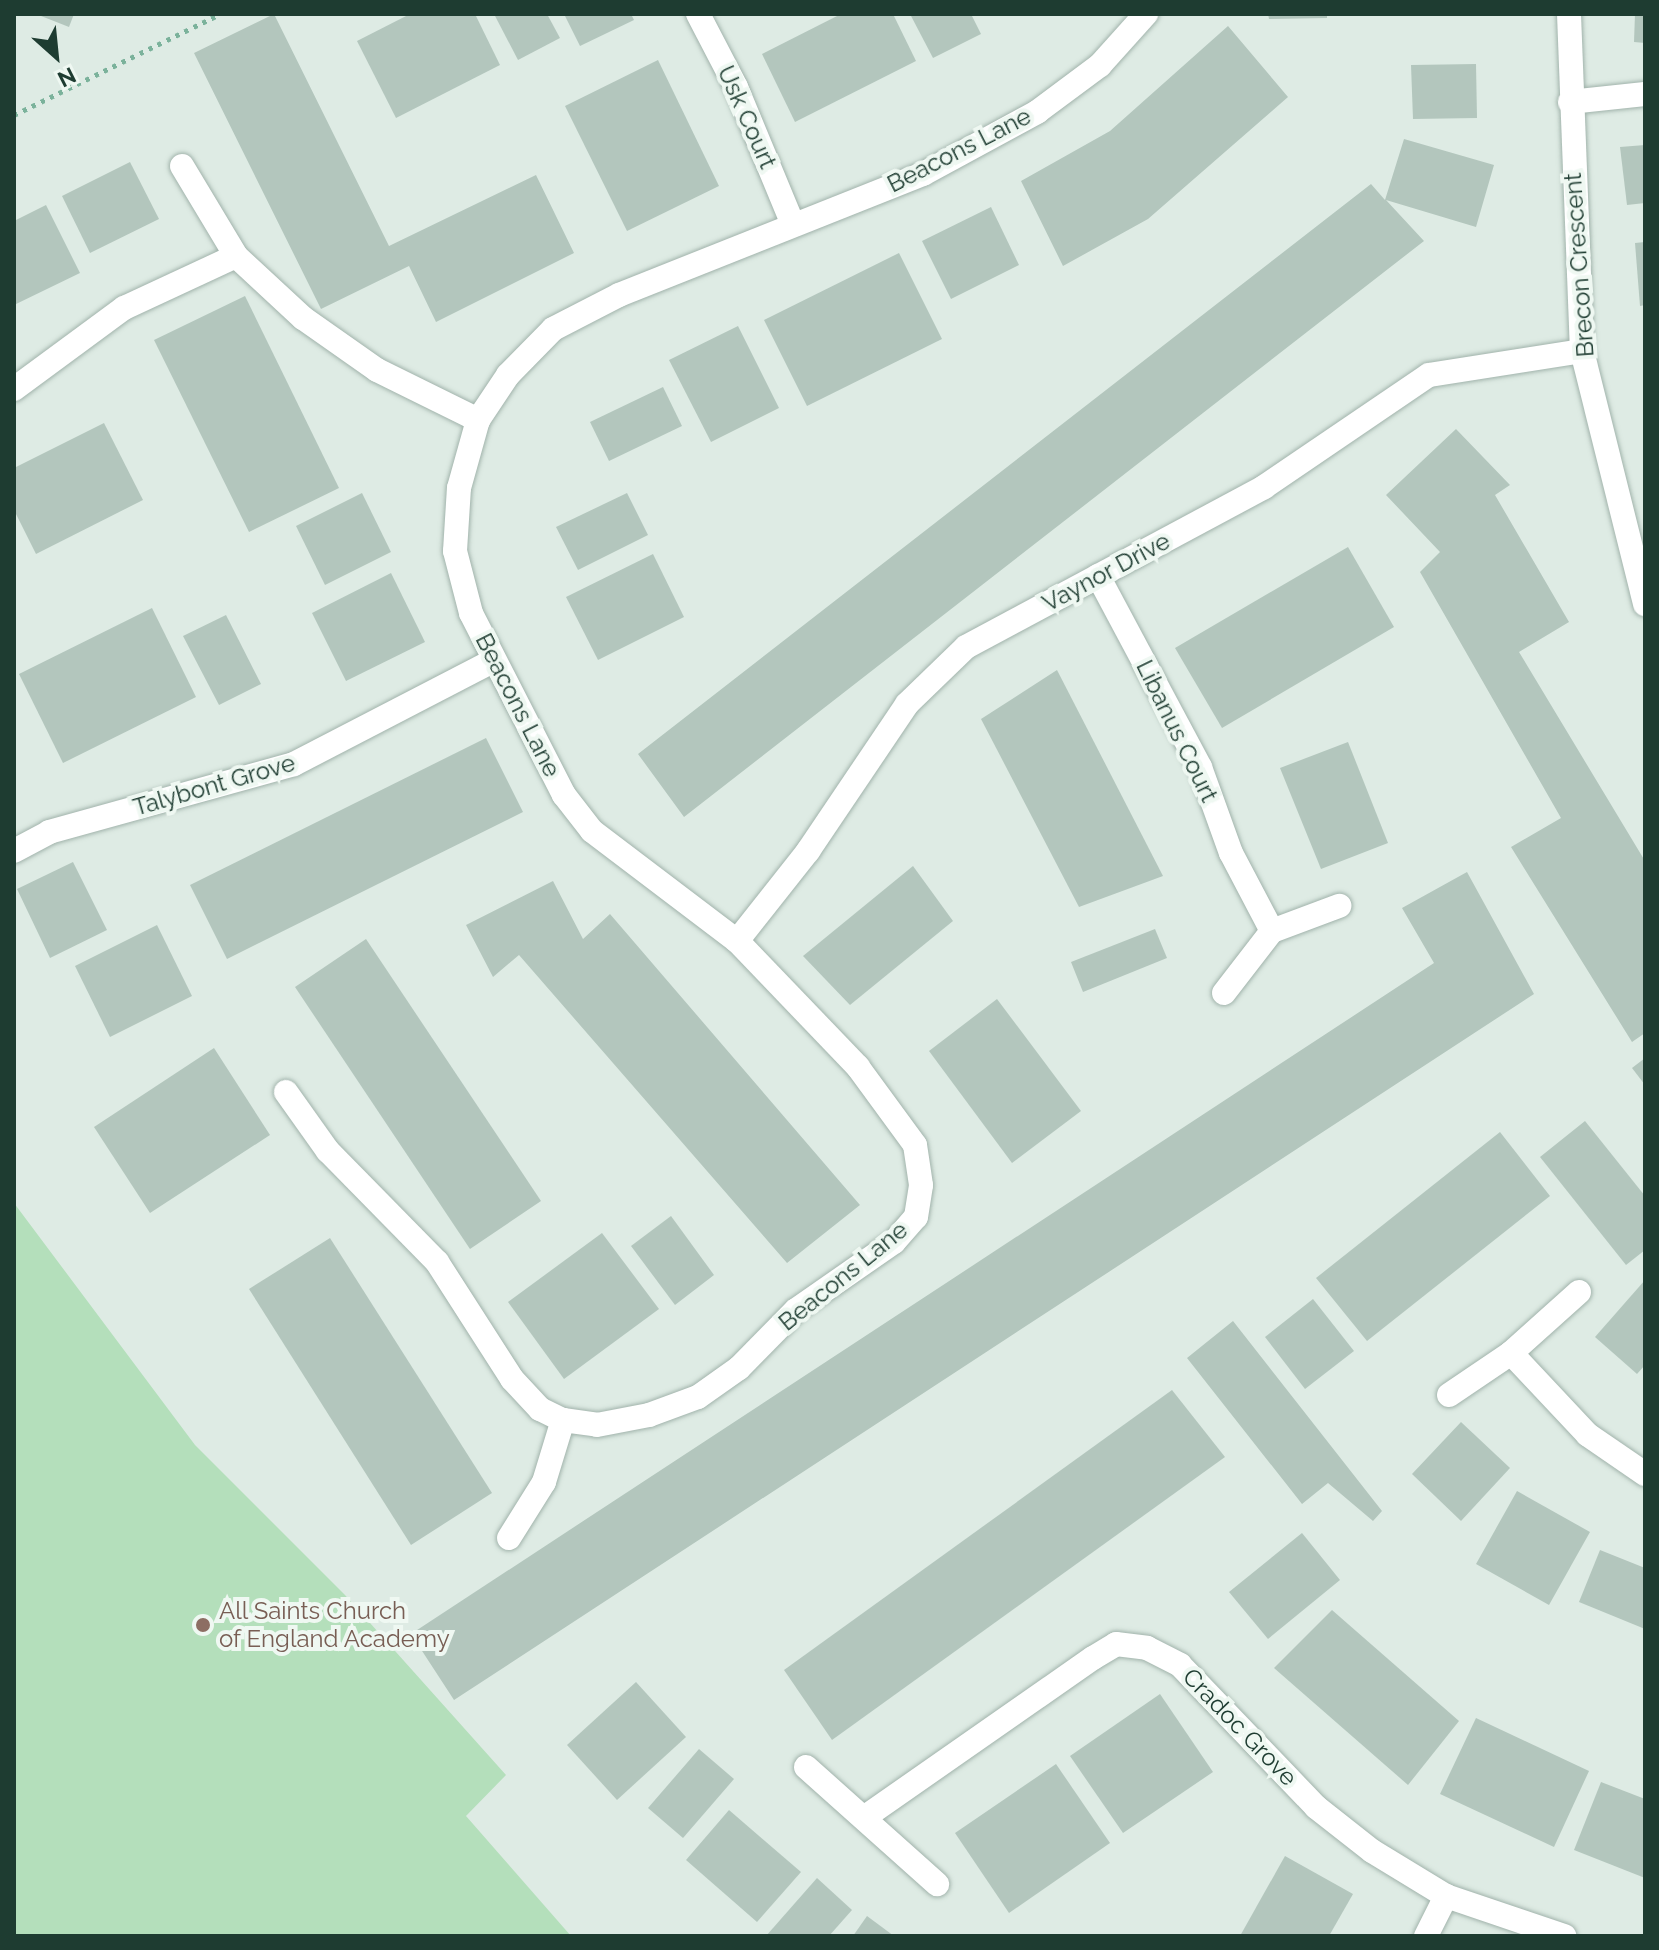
<!DOCTYPE html>
<style>
body{margin:0}
#map{position:relative;width:1659px;height:1950px;overflow:hidden;background:#deebe4;font-family:Raleway,sans-serif}
div>[style]{position:absolute}
.green>*{inset:0;background:#b4dfbb}
.building>*{inset:0;background:#b3c6bd}
.path>*{height:5px;margin-top:-2.5px;transform-origin:0;background:repeating-linear-gradient(90deg,#7bb29b 0 4px,transparent 0 10px)}
.roads{filter:drop-shadow(0 0 2px #a1b3ab) drop-shadow(0 0 2px #a1b3ab)}
.minor>*{height:24px;margin:-12px;padding:0 12px;transform-origin:12px;border-radius:12px;background:#fff}
.dots>*{width:22px;height:22px;translate:-50% -50%;box-sizing:border-box;border:4px solid #eff8f2;border-radius:50%}
span{translate:-50% -50%;white-space:nowrap;text-align:center;line-height:1.15;-webkit-text-stroke:8px #eff8f2;paint-order:stroke}
.street-label{font-size:24px;color:#1e3c31}
.education-label{font-size:24px;color:#785e54}
.left{translate:0 -50%;text-align:left}
.frame{position:absolute;inset:0;border:16px solid #1e3c31;pointer-events:none}
.north{position:absolute;left:16px;top:16px;width:80px;height:80px;-webkit-text-stroke:6px #eff8f2;paint-order:stroke;rotate:153deg;font-size:22px;font-weight:700;line-height:32px;text-align:center;color:#1e3c31}
.north::after{content:'';display:block;margin:auto;width:28px;height:36px;background:#1e3c31;clip-path:polygon(50% 0,100% 100%,50% 72%,0 100%)}
</style>
<div id="map">
<div class="green">
<i style="clip-path:polygon(14px 1203px,195px 1445px,345px 1595px,506px 1775px,466px 1816px,571px 1936px,14px 1936px)"></i>
</div>
<div class="building">
<i style="clip-path:polygon(36px 14px,74px 14px,69px 27px)"></i>
<i style="clip-path:polygon(274px 14px,389px 246px,536px 175px,574px 253px,436px 322px,409px 266px,321px 309px,194px 53px)"></i>
<i style="clip-path:polygon(410px 14px,475px 14px,500px 65px,396px 118px,357px 41px)"></i>
<i style="clip-path:polygon(494px 14px,547px 14px,560px 38px,518px 60px)"></i>
<i style="clip-path:polygon(564px 14px,631px 14px,634px 20px,580px 46px)"></i>
<i style="clip-path:polygon(841px 14px,893px 14px,916px 61px,795px 122px,762px 54px)"></i>
<i style="clip-path:polygon(910px 14px,971px 14px,981px 34px,933px 58px)"></i>
<i style="clip-path:polygon(1268px 14px,1327px 14px,1327px 18px,1269px 19px)"></i>
<i style="clip-path:polygon(1635px 14px,1645px 14px,1645px 43px,1634px 42px)"></i>
<i style="clip-path:polygon(1228px 26px,1288px 97px,1148px 219px,1063px 266px,1021px 181px,1110px 131px)"></i>
<i style="clip-path:polygon(658px 60px,719px 186px,627px 231px,565px 106px)"></i>
<i style="clip-path:polygon(1476px 64px,1477px 118px,1413px 119px,1411px 65px)"></i>
<i style="clip-path:polygon(1404px 139px,1494px 165px,1476px 227px,1386px 200px,1424px 241px,684px 817px,638px 754px,1371px 184px,1385px 200px)"></i>
<i style="clip-path:polygon(1645px 145px,1645px 203px,1627px 205px,1620px 147px)"></i>
<i style="clip-path:polygon(130px 162px,159px 219px,90px 253px,62px 196px)"></i>
<i style="clip-path:polygon(46px 205px,80px 273px,14px 305px,14px 221px)"></i>
<i style="clip-path:polygon(991px 207px,1019px 265px,951px 299px,922px 241px)"></i>
<i style="clip-path:polygon(1645px 242px,1645px 305px,1640px 306px,1635px 243px)"></i>
<i style="clip-path:polygon(899px 253px,942px 339px,807px 406px,764px 320px)"></i>
<i style="clip-path:polygon(245px 296px,339px 488px,249px 532px,154px 340px)"></i>
<i style="clip-path:polygon(738px 326px,779px 408px,711px 442px,669px 360px)"></i>
<i style="clip-path:polygon(663px 387px,682px 426px,609px 461px,590px 422px)"></i>
<i style="clip-path:polygon(104px 423px,143px 500px,36px 554px,14px 510px,14px 468px)"></i>
<i style="clip-path:polygon(1456px 429px,1510px 485px,1495px 495px,1569px 622px,1519px 652px,1645px 861px,1645px 1033px,1632px 1042px,1511px 847px,1561px 818px,1420px 572px,1440px 552px,1386px 495px)"></i>
<i style="clip-path:polygon(362px 493px,391px 552px,325px 585px,296px 526px)"></i>
<i style="clip-path:polygon(627px 493px,648px 535px,578px 570px,556px 527px)"></i>
<i style="clip-path:polygon(1348px 547px,1394px 627px,1222px 728px,1175px 648px)"></i>
<i style="clip-path:polygon(653px 554px,684px 617px,598px 660px,566px 597px)"></i>
<i style="clip-path:polygon(391px 573px,425px 642px,346px 681px,312px 613px)"></i>
<i style="clip-path:polygon(152px 608px,196px 697px,63px 763px,19px 674px)"></i>
<i style="clip-path:polygon(226px 615px,261px 684px,219px 705px,183px 636px)"></i>
<i style="clip-path:polygon(1057px 670px,1163px 876px,1079px 907px,981px 719px)"></i>
<i style="clip-path:polygon(486px 738px,523px 812px,227px 959px,190px 885px)"></i>
<i style="clip-path:polygon(1348px 742px,1388px 843px,1321px 869px,1280px 768px)"></i>
<i style="clip-path:polygon(73px 862px,107px 930px,50px 958px,17px 889px)"></i>
<i style="clip-path:polygon(913px 866px,953px 921px,850px 1005px,803px 956px)"></i>
<i style="clip-path:polygon(1467px 872px,1534px 994px,454px 1700px,411px 1634px,1434px 963px,1402px 908px)"></i>
<i style="clip-path:polygon(553px 881px,583px 939px,610px 914px,860px 1205px,787px 1263px,519px 955px,493px 977px,466px 925px)"></i>
<i style="clip-path:polygon(157px 925px,192px 996px,110px 1037px,75px 966px)"></i>
<i style="clip-path:polygon(1155px 929px,1167px 958px,1083px 992px,1071px 962px)"></i>
<i style="clip-path:polygon(366px 939px,541px 1201px,470px 1249px,295px 987px)"></i>
<i style="clip-path:polygon(997px 999px,1081px 1111px,1012px 1163px,929px 1051px)"></i>
<i style="clip-path:polygon(214px 1048px,270px 1135px,150px 1213px,94px 1127px)"></i>
<i style="clip-path:polygon(1645px 1058px,1645px 1085px,1632px 1068px)"></i>
<i style="clip-path:polygon(1585px 1121px,1645px 1196px,1645px 1250px,1626px 1265px,1540px 1157px)"></i>
<i style="clip-path:polygon(1500px 1132px,1550px 1196px,1367px 1341px,1316px 1278px)"></i>
<i style="clip-path:polygon(671px 1216px,714px 1275px,675px 1305px,631px 1246px)"></i>
<i style="clip-path:polygon(602px 1233px,659px 1309px,564px 1379px,508px 1302px)"></i>
<i style="clip-path:polygon(330px 1238px,492px 1493px,411px 1545px,249px 1289px)"></i>
<i style="clip-path:polygon(1645px 1280px,1645px 1365px,1637px 1374px,1595px 1337px)"></i>
<i style="clip-path:polygon(1313px 1299px,1354px 1351px,1305px 1389px,1265px 1337px)"></i>
<i style="clip-path:polygon(1233px 1321px,1382px 1511px,1373px 1521px,1328px 1483px,1302px 1504px,1187px 1358px)"></i>
<i style="clip-path:polygon(1172px 1390px,1225px 1457px,832px 1740px,784px 1670px)"></i>
<i style="clip-path:polygon(1461px 1422px,1510px 1468px,1461px 1521px,1412px 1474px)"></i>
<i style="clip-path:polygon(1517px 1491px,1590px 1532px,1549px 1605px,1476px 1564px)"></i>
<i style="clip-path:polygon(1302px 1533px,1340px 1580px,1268px 1639px,1229px 1592px)"></i>
<i style="clip-path:polygon(1600px 1550px,1645px 1568px,1645px 1629px,1579px 1602px)"></i>
<i style="clip-path:polygon(1332px 1610px,1459px 1721px,1408px 1785px,1274px 1668px)"></i>
<i style="clip-path:polygon(636px 1682px,686px 1737px,617px 1800px,567px 1745px)"></i>
<i style="clip-path:polygon(1160px 1694px,1213px 1772px,1123px 1833px,1070px 1756px)"></i>
<i style="clip-path:polygon(1476px 1718px,1589px 1771px,1554px 1847px,1440px 1794px)"></i>
<i style="clip-path:polygon(699px 1749px,734px 1779px,683px 1838px,648px 1808px)"></i>
<i style="clip-path:polygon(1056px 1764px,1110px 1843px,1009px 1913px,955px 1833px)"></i>
<i style="clip-path:polygon(1601px 1782px,1645px 1799px,1645px 1878px,1574px 1850px)"></i>
<i style="clip-path:polygon(729px 1810px,801px 1872px,757px 1922px,686px 1860px)"></i>
<i style="clip-path:polygon(1285px 1856px,1353px 1894px,1329px 1936px,1240px 1936px)"></i>
<i style="clip-path:polygon(817px 1878px,852px 1910px,829px 1936px,766px 1936px)"></i>
<i style="clip-path:polygon(867px 1916px,894px 1936px,853px 1936px)"></i>
</div>
<div class="path">
<i style="left:14px;top:115px;width:229px;rotate:-26.1deg"></i>
</div>
<div class="roads">
<div class="minor">
<i style="left:698px;top:14px;width:82px;rotate:62.5deg"></i>
<i style="left:736px;top:87px;width:146px;rotate:67.5deg"></i>
<i style="left:1569px;top:14px;width:337px;rotate:87.8deg"></i>
<i style="left:1582px;top:351px;width:261px;rotate:76deg"></i>
<i style="left:1570px;top:102px;width:75px;rotate:-6.1deg"></i>
<i style="left:182px;top:166px;width:105px;rotate:59deg"></i>
<i style="left:236px;top:256px;width:91px;rotate:42.8deg"></i>
<i style="left:303px;top:318px;width:90px;rotate:35.1deg"></i>
<i style="left:377px;top:370px;width:113px;rotate:26.3deg"></i>
<i style="left:14px;top:389px;width:137px;rotate:-36.4deg"></i>
<i style="left:124px;top:308px;width:123px;rotate:-24.9deg"></i>
<i style="left:1098px;top:576px;width:217px;rotate:61.9deg"></i>
<i style="left:1200px;top:767px;width:91px;rotate:70.2deg"></i>
<i style="left:1231px;top:853px;width:88px;rotate:62.3deg"></i>
<i style="left:1272px;top:931px;width:72px;rotate:-20.5deg"></i>
<i style="left:14px;top:851px;width:40px;rotate:-28deg"></i>
<i style="left:49px;top:832px;width:254px;rotate:-15.5deg"></i>
<i style="left:294px;top:764px;width:224px;rotate:-27.4deg"></i>
<i style="left:737px;top:941px;width:115px;rotate:-51.7deg"></i>
<i style="left:808px;top:851px;width:177px;rotate:-56deg"></i>
<i style="left:907px;top:704px;width:82px;rotate:-44deg"></i>
<i style="left:966px;top:647px;width:338px;rotate:-28.2deg"></i>
<i style="left:1264px;top:487px;width:199px;rotate:-34.2deg"></i>
<i style="left:1429px;top:375px;width:155px;rotate:-8.9deg"></i>
<i style="left:1224px;top:993px;width:78px;rotate:-52.3deg"></i>
<i style="left:286px;top:1092px;width:72px;rotate:54.6deg"></i>
<i style="left:328px;top:1151px;width:156px;rotate:45.5deg"></i>
<i style="left:437px;top:1262px;width:139px;rotate:57.3deg"></i>
<i style="left:512px;top:1379px;width:41px;rotate:47deg"></i>
<i style="left:540px;top:1409px;width:25px;rotate:26deg"></i>
<i style="left:1579px;top:1292px;width:91px;rotate:138.1deg"></i>
<i style="left:1511px;top:1353px;width:112px;rotate:46.8deg"></i>
<i style="left:1588px;top:1435px;width:69px;rotate:34.4deg"></i>
<i style="left:1449px;top:1395px;width:75px;rotate:-34.1deg"></i>
<i style="left:509px;top:1538px;width:66px;rotate:-58deg"></i>
<i style="left:544px;top:1482px;width:65px;rotate:-73deg"></i>
<i style="left:563px;top:1420px;width:34px;rotate:8deg"></i>
<i style="left:597px;top:1425px;width:53px;rotate:-10.9deg"></i>
<i style="left:649px;top:1415px;width:52px;rotate:-20.2deg"></i>
<i style="left:698px;top:1397px;width:50px;rotate:-35.3deg"></i>
<i style="left:739px;top:1368px;width:81px;rotate:-45.5deg"></i>
<i style="left:796px;top:1310px;width:119px;rotate:-34.8deg"></i>
<i style="left:894px;top:1242px;width:33px;rotate:-49deg"></i>
<i style="left:916px;top:1217px;width:32px;rotate:-81deg"></i>
<i style="left:921px;top:1185px;width:40px;rotate:-98.5deg"></i>
<i style="left:915px;top:1145px;width:97px;rotate:-126.2deg"></i>
<i style="left:858px;top:1067px;width:175px;rotate:-133.8deg"></i>
<i style="left:737px;top:941px;width:182px;rotate:-142.8deg"></i>
<i style="left:592px;top:831px;width:46px;rotate:-127.9deg"></i>
<i style="left:564px;top:795px;width:204px;rotate:-117.1deg"></i>
<i style="left:471px;top:613px;width:64px;rotate:-104.5deg"></i>
<i style="left:455px;top:551px;width:63px;rotate:-86.4deg"></i>
<i style="left:459px;top:488px;width:71px;rotate:-74.4deg"></i>
<i style="left:478px;top:420px;width:54px;rotate:-56.3deg"></i>
<i style="left:508px;top:375px;width:64px;rotate:-45.6deg"></i>
<i style="left:553px;top:329px;width:74px;rotate:-27.3deg"></i>
<i style="left:619px;top:295px;width:327px;rotate:-21.7deg"></i>
<i style="left:923px;top:174px;width:130px;rotate:-28.5deg"></i>
<i style="left:1037px;top:112px;width:79px;rotate:-36.7deg"></i>
<i style="left:1100px;top:65px;width:69px;rotate:-48deg"></i>
<i style="left:806px;top:1767px;width:176px;rotate:41.8deg"></i>
<i style="left:865px;top:1817px;width:278px;rotate:-34.9deg"></i>
<i style="left:1093px;top:1658px;width:27px;rotate:-31deg"></i>
<i style="left:1116px;top:1644px;width:31px;rotate:7deg"></i>
<i style="left:1147px;top:1648px;width:37px;rotate:27deg"></i>
<i style="left:1180px;top:1665px;width:197px;rotate:46.2deg"></i>
<i style="left:1316px;top:1807px;width:71px;rotate:38.2deg"></i>
<i style="left:1372px;top:1851px;width:87px;rotate:31.3deg"></i>
<i style="left:1446px;top:1896px;width:125px;rotate:18.7deg"></i>
<i style="left:1426px;top:1936px;width:45px;rotate:-63.4deg"></i>
</div>
</div>
<div class="dots">
<i style="left:203px;top:1625px;background:#8d6e63"></i>
</div>
<div class="street-label">
<span style="left:747px;top:117px;rotate:66deg">Usk Court</span>
<span style="left:959px;top:150px;rotate:-27deg">Beacons Lane</span>
<span style="left:1579px;top:265px;rotate:-94deg">Brecon Crescent</span>
<span style="left:1106px;top:572px;rotate:-28deg">Vaynor Drive</span>
<span style="left:518px;top:705px;rotate:63deg">Beacons Lane</span>
<span style="left:1177px;top:731px;rotate:64deg">Libanus Court</span>
<span style="left:214px;top:785px;rotate:-16deg">Talybont Grove</span>
<span style="left:843px;top:1276px;rotate:-39deg">Beacons Lane</span>
<span style="left:1240px;top:1727px;rotate:46deg">Cradoc Grove</span>
</div>
<div class="education-label">
<span class="left" style="left:219px;top:1625px">All Saints Church<br>of England Academy</span>
</div>
<div class="frame"></div>
<div class="north">N</div>
</div>
